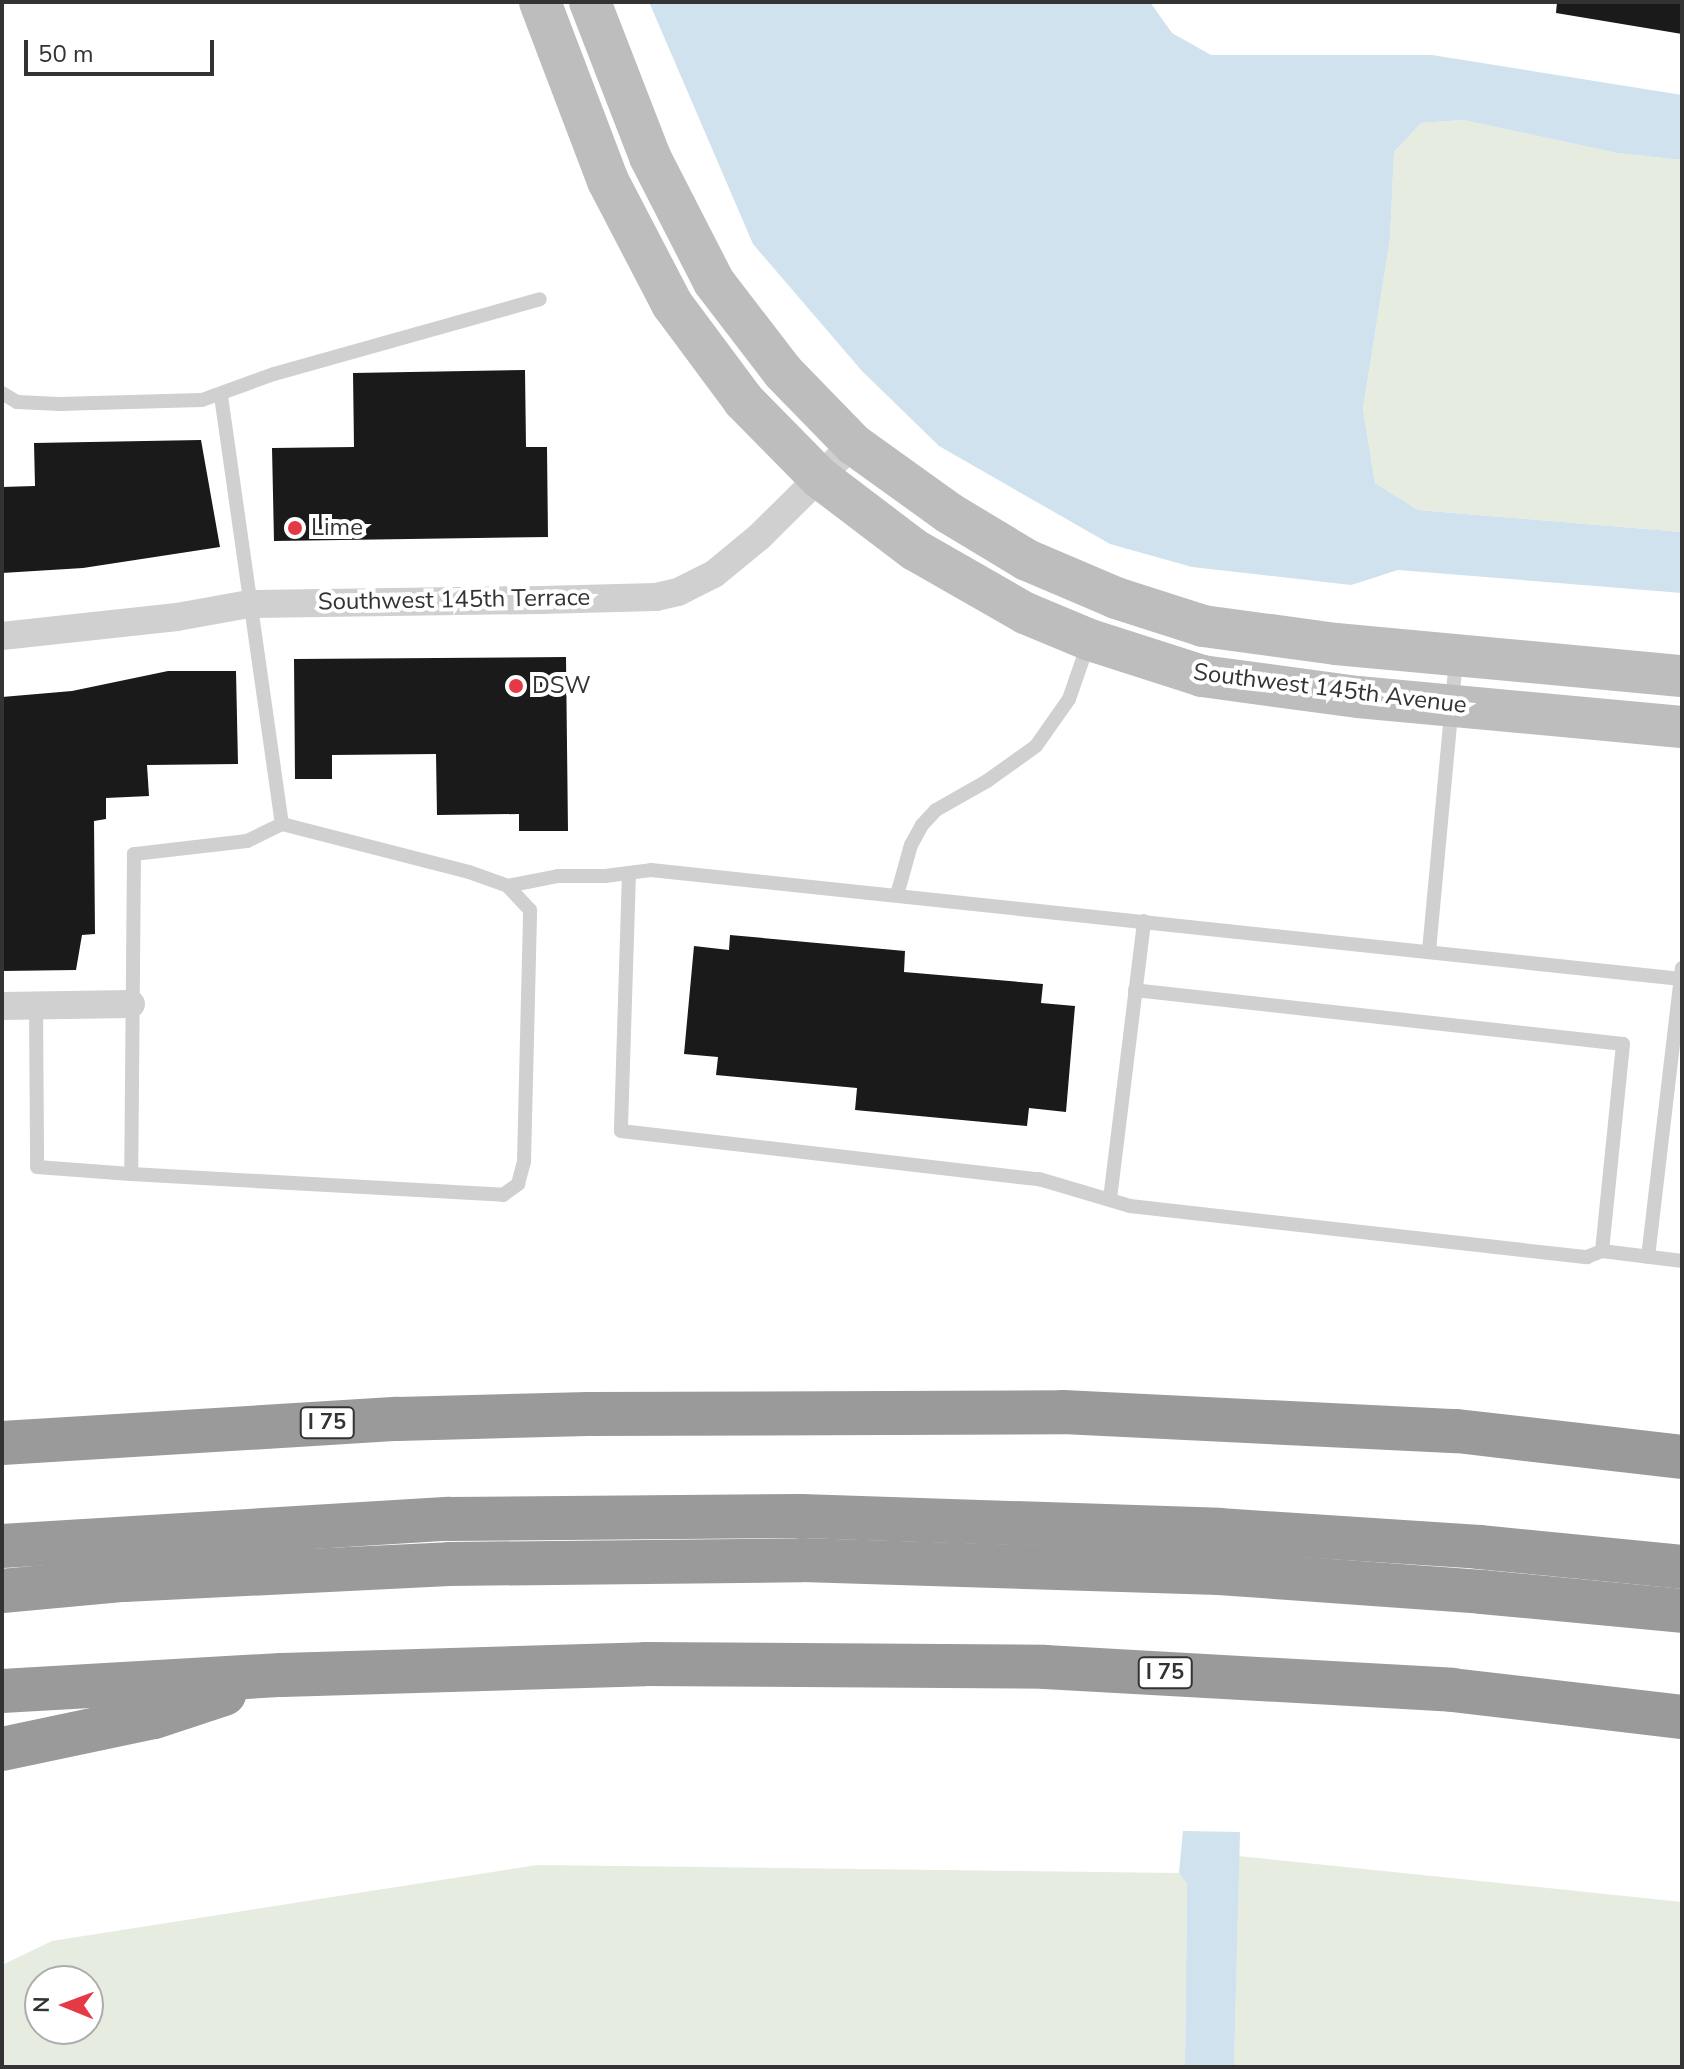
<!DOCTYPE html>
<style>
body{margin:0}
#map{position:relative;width:1684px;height:2069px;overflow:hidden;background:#fff;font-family:"Nunito Sans",sans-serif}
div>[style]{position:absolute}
.green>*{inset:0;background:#e6ecdf}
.water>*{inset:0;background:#cfe2ee}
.building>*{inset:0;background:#1a1a1a}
.lane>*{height:14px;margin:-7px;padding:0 7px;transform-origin:7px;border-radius:7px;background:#d0d0d0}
.street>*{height:28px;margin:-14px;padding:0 14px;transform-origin:14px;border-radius:14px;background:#d0d0d0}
.secondary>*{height:42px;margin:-21px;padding:0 21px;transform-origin:21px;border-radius:21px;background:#bdbdbd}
.highway>*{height:44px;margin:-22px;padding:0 22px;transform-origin:22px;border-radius:22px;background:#9a9a9a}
.dots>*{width:22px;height:22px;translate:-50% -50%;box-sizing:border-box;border:4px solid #fff;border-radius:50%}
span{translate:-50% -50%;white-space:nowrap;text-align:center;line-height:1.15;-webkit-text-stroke:8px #fff;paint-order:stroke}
.shield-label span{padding:2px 6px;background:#fff;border:2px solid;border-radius:6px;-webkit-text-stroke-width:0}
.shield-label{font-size:22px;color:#333;font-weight:700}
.poi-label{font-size:24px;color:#333}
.left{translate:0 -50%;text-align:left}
.street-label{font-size:24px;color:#333}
.frame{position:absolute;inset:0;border:4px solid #333;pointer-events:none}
.north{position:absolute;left:24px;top:1965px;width:80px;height:80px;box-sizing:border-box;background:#fff;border:2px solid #adadad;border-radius:50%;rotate:271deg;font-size:22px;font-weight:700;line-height:32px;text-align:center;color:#333}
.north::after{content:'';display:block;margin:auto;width:28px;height:36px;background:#e63946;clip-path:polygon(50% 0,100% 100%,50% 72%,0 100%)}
.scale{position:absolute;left:24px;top:40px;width:190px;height:36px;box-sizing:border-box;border:4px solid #333;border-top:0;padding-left:10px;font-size:24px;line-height:28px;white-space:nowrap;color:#333;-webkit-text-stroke:6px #fff;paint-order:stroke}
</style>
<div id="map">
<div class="green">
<i style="clip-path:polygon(1463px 120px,1617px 153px,1682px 160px,1682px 532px,1418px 510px,1375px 483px,1363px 409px,1390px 239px,1394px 152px,1421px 123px)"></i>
<i style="clip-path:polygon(1239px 1856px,1682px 1902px,1682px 2067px,1234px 2067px)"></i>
<i style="clip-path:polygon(evenodd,537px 1865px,1179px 1873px,1187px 1884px,1185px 2067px,2px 2067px,2px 1965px,52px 1941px,537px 1865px,40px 1981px,88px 1981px,88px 2029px,40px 2029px,40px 1981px)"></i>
</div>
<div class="water">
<i style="clip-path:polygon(649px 2px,1150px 2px,1172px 33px,1211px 55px,1432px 55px,1682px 95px,1682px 160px,1617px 153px,1463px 120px,1421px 123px,1394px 152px,1390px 239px,1363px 409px,1375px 483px,1418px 510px,1682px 532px,1682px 593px,1398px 570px,1351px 585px,1192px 567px,1110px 544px,939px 446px,862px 371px,753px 244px)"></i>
<i style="clip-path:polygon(1183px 1831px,1240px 1832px,1234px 2067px,1185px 2067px,1187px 1884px,1179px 1873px)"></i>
</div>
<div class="building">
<i style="clip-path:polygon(1557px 2px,1682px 2px,1682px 34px,1556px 13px)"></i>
<i style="clip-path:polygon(525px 370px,526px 447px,547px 447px,548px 537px,274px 541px,272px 448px,354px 447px,353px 373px)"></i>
<i style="clip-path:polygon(201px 440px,220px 547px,83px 568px,2px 573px,2px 487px,35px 486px,34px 443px)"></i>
<i style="clip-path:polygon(566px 657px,568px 831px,519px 831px,519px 814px,437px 815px,436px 754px,332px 755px,332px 779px,295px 779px,294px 659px)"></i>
<i style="clip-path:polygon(168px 671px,236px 671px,238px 764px,147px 765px,149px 796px,106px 798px,106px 819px,94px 821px,95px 934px,82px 935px,76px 970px,2px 971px,2px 697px,72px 691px)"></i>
<i style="clip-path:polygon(730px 935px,905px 951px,904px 972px,1043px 984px,1041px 1003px,1075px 1006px,1066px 1112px,1029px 1108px,1027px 1126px,855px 1110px,857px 1088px,716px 1075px,718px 1057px,684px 1054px,694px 946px,729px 950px)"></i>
</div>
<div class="lane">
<i style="left:2px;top:393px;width:17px;rotate:31deg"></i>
<i style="left:17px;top:402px;width:42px;rotate:2.7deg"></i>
<i style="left:59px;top:404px;width:143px;rotate:-1.6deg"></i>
<i style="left:202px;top:400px;width:77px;rotate:-19.9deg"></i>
<i style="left:274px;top:374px;width:276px;rotate:-15.7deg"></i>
<i style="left:221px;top:396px;width:432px;rotate:81.9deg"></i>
<i style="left:629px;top:873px;width:258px;rotate:91.8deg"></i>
<i style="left:621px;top:1131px;width:421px;rotate:6.6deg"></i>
<i style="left:1039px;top:1179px;width:95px;rotate:16.5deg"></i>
<i style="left:1130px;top:1206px;width:460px;rotate:6.4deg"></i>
<i style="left:1587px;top:1257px;width:16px;rotate:-22deg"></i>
<i style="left:1602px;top:1251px;width:208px;rotate:-84.2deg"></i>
<i style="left:1623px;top:1044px;width:491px;rotate:-173.7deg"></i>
<i style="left:508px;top:886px;width:51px;rotate:-11.3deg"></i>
<i style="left:558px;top:876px;width:47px"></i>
<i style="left:605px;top:876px;width:46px;rotate:-7.4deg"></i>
<i style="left:651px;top:870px;width:1036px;rotate:6.04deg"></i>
<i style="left:897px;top:895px;width:52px;rotate:-74.4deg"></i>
<i style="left:911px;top:845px;width:23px;rotate:-61deg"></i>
<i style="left:922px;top:825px;width:21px;rotate:-47deg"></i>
<i style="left:936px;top:810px;width:59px;rotate:-29.6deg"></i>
<i style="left:987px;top:781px;width:60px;rotate:-35.5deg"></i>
<i style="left:1036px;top:746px;width:57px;rotate:-54.9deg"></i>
<i style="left:1069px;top:699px;width:58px;rotate:-70.9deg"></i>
<i style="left:1429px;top:951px;width:292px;rotate:-84.7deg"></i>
<i style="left:36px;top:1005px;width:162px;rotate:89.6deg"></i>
<i style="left:37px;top:1167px;width:94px;rotate:4.3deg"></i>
<i style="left:131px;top:1174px;width:373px;rotate:3.2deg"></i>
<i style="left:503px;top:1195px;width:19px;rotate:-36deg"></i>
<i style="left:518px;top:1184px;width:24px;rotate:-75deg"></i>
<i style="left:524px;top:1161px;width:251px;rotate:-88.6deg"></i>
<i style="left:530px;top:910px;width:33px;rotate:-133deg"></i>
<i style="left:508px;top:886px;width:41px;rotate:-160.3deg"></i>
<i style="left:469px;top:872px;width:193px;rotate:-165.6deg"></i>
<i style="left:282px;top:824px;width:39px;rotate:154deg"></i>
<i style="left:247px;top:841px;width:114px;rotate:173.4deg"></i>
<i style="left:134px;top:854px;width:320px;rotate:90.5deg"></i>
<i style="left:1110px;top:1199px;width:280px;rotate:-83deg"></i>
<i style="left:1602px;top:1251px;width:81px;rotate:7.1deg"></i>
<i style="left:1648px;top:1257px;width:291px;rotate:-83.3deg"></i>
</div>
<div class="street">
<i style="left:2px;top:636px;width:176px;rotate:-6.2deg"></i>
<i style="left:177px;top:617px;width:73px;rotate:-10.2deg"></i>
<i style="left:249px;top:604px;width:292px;rotate:-0.8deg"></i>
<i style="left:541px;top:600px;width:115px;rotate:-1.5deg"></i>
<i style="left:656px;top:597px;width:23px;rotate:-13deg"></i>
<i style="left:678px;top:592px;width:40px;rotate:-26.6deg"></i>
<i style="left:714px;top:574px;width:58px;rotate:-39.4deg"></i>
<i style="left:759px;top:537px;width:132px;rotate:-44.7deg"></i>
<i style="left:2px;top:1006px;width:129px;rotate:-0.9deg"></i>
</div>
<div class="secondary">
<i style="left:540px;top:2px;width:191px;rotate:69.2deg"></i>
<i style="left:608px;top:181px;width:139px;rotate:62.5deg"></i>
<i style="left:672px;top:304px;width:121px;rotate:53.4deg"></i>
<i style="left:744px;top:401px;width:108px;rotate:45.4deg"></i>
<i style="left:820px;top:478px;width:119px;rotate:37.2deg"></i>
<i style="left:915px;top:550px;width:127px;rotate:29.8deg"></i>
<i style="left:1025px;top:613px;width:70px;rotate:22.6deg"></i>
<i style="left:1090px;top:640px;width:118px;rotate:17.8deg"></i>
<i style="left:1202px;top:676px;width:157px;rotate:7.7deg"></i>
<i style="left:1358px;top:697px;width:325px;rotate:5.3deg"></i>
<i style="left:590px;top:2px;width:166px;rotate:68.8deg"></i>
<i style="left:650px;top:157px;width:140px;rotate:62.9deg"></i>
<i style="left:714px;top:282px;width:113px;rotate:52.5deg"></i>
<i style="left:783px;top:372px;width:100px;rotate:45.8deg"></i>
<i style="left:853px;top:444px;width:118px;rotate:35.7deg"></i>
<i style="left:949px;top:513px;width:91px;rotate:31.1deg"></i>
<i style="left:1027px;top:560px;width:97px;rotate:23.1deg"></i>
<i style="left:1116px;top:598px;width:91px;rotate:17.8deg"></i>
<i style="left:1203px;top:626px;width:134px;rotate:7.7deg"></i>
<i style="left:1336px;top:644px;width:347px;rotate:5.3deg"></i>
</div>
<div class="highway">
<i style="left:2px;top:1443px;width:396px;rotate:-3.5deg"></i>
<i style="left:397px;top:1419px;width:191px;rotate:-1.5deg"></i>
<i style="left:588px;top:1414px;width:475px;rotate:-0.2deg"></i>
<i style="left:1063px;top:1412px;width:394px;rotate:2.8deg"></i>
<i style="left:1457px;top:1431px;width:226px;rotate:6.6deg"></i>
<i style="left:2px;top:1546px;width:448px;rotate:-3.5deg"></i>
<i style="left:449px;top:1519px;width:352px;rotate:-0.5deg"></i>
<i style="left:801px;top:1516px;width:418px;rotate:1.9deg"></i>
<i style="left:1219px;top:1530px;width:261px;rotate:3.7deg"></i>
<i style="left:1479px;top:1547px;width:204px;rotate:5.6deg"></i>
<i style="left:2px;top:1591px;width:122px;rotate:-5.2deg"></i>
<i style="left:124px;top:1580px;width:325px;rotate:-2.8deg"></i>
<i style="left:449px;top:1564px;width:353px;rotate:-0.6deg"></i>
<i style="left:802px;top:1560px;width:417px;rotate:1.8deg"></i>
<i style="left:1219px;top:1573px;width:264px;rotate:4.1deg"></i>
<i style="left:1482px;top:1592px;width:201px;rotate:5.4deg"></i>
<i style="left:2px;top:1691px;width:280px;rotate:-3.3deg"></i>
<i style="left:282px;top:1675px;width:363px;rotate:-1.7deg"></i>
<i style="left:645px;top:1664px;width:400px;rotate:0.4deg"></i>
<i style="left:1045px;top:1667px;width:408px;rotate:3.2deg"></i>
<i style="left:1452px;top:1690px;width:232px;rotate:6.7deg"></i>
<i style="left:2px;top:1749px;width:155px;rotate:-11.9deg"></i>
<i style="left:154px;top:1717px;width:74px;rotate:-18.2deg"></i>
</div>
<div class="dots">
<i style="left:295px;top:528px;background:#e63946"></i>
<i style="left:516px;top:686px;background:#e63946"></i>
</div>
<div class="shield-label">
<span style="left:327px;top:1423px">I 75</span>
<span style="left:1165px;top:1673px">I 75</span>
</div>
<div class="poi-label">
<span class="left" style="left:311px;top:528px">Lime</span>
<span class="left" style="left:532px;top:686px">DSW</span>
</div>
<div class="street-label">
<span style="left:454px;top:600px;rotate:-1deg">Southwest 145th Terrace</span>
<span style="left:1330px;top:689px;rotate:7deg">Southwest 145th Avenue</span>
</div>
<div class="frame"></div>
<div class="north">N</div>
<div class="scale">50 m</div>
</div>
